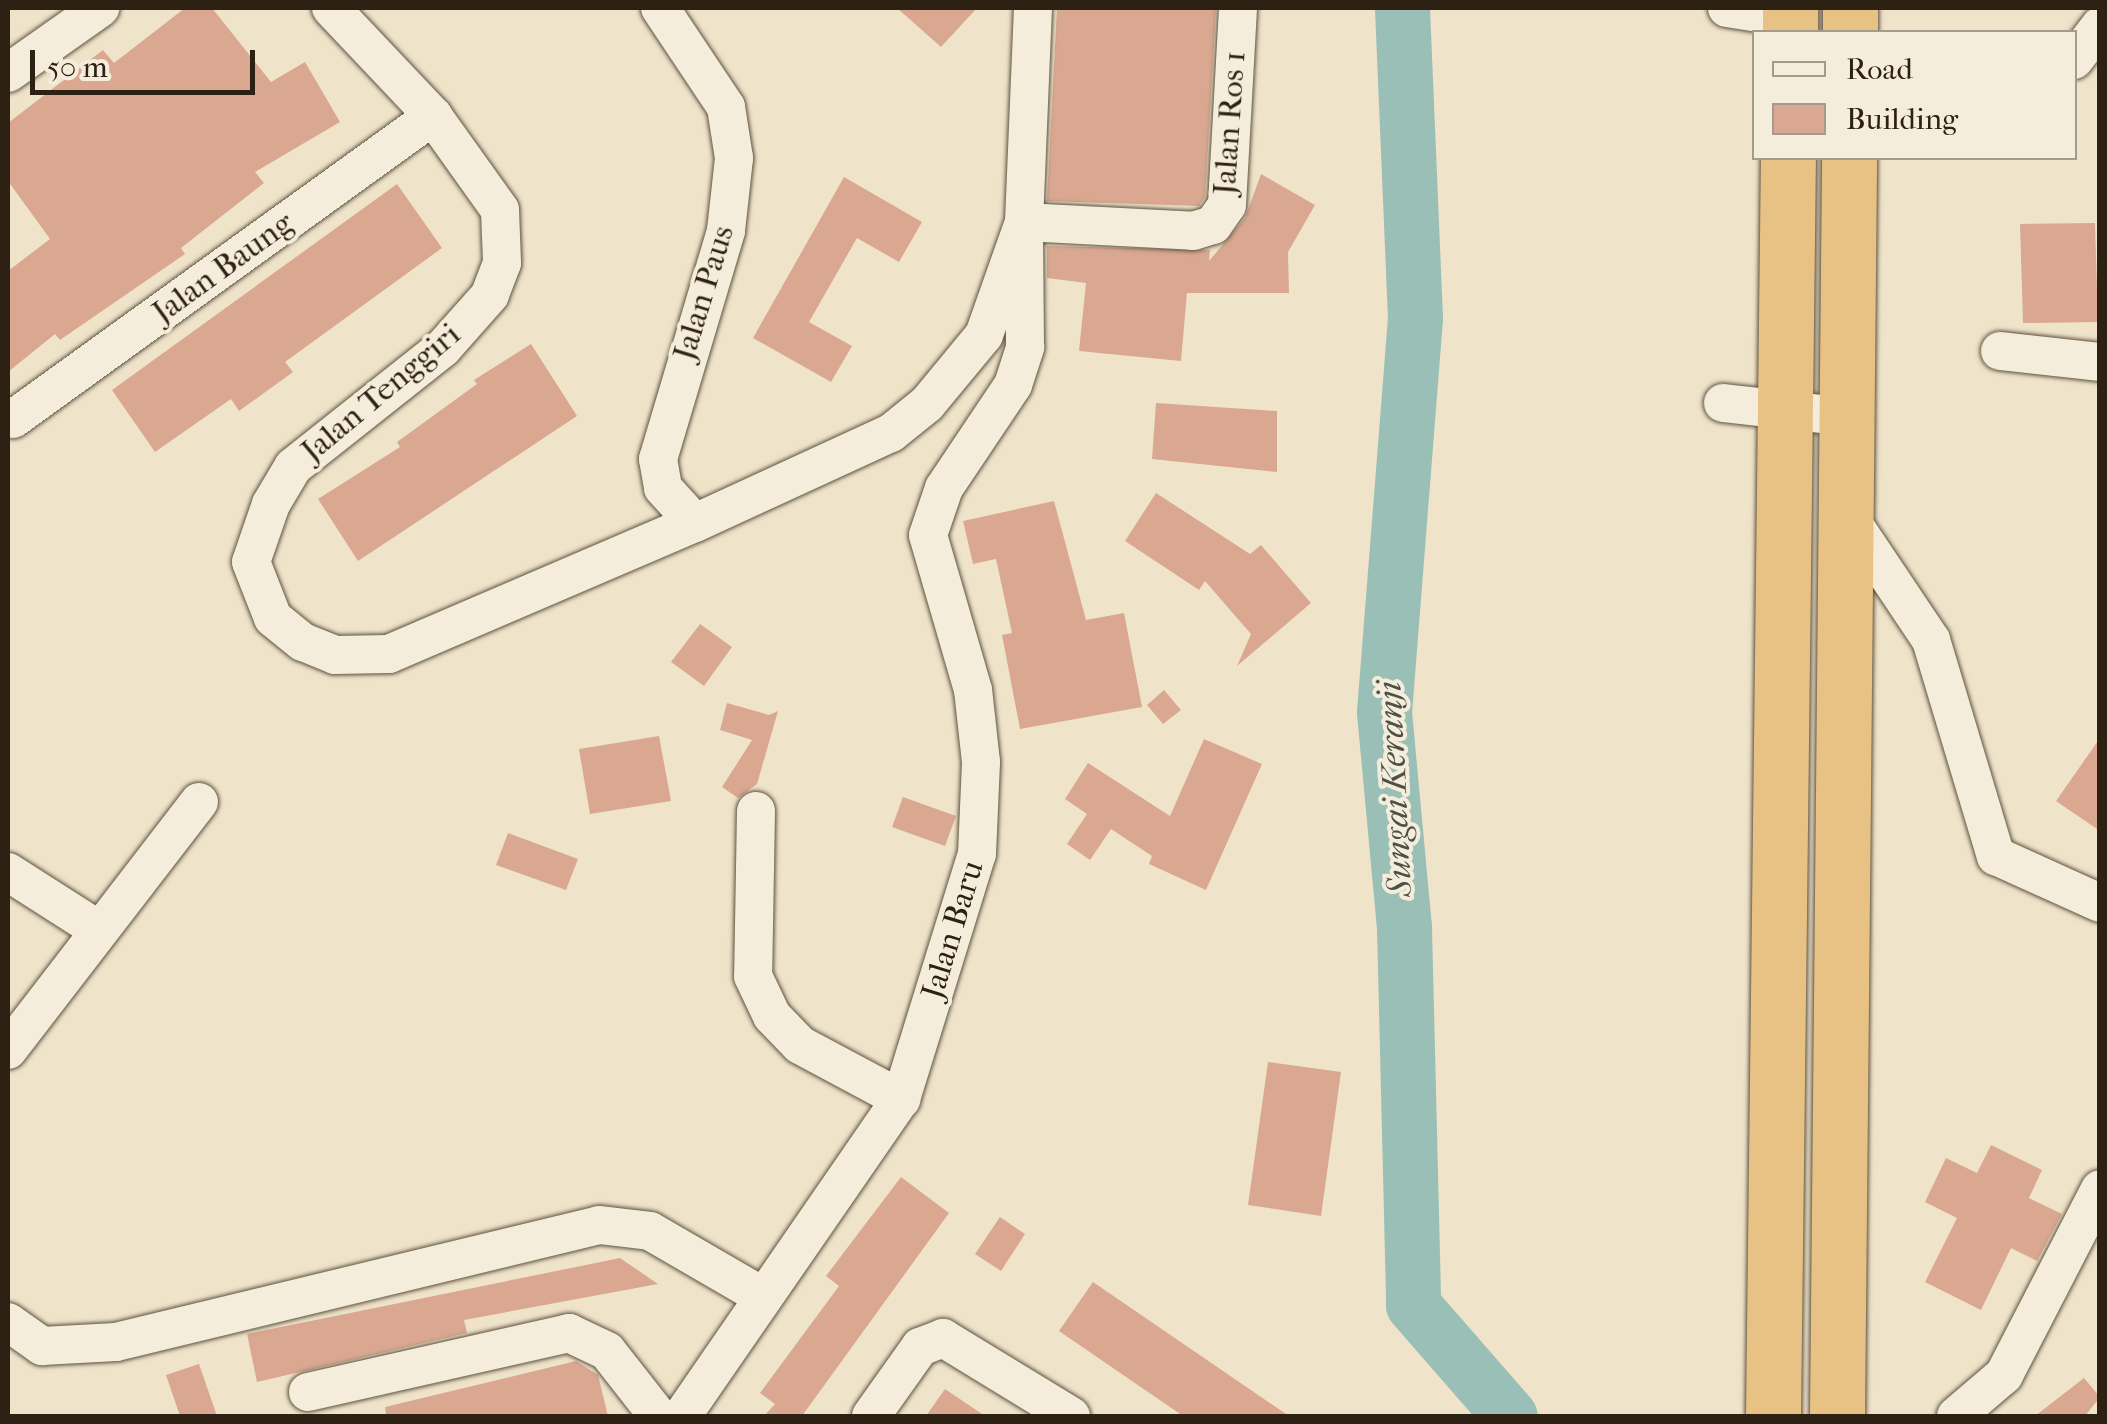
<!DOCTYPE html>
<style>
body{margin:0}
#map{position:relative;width:2107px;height:1424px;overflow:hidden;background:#efe4c9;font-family:"IM FELL French Canon",serif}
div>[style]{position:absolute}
.river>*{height:55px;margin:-27.5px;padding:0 27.5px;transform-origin:27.5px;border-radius:27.5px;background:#9abfb6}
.building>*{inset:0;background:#daa891}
.roads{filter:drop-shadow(0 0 2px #5e5241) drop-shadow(0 0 2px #5e5241)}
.minor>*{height:38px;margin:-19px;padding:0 19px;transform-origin:19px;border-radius:19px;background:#f5eddc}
.highway>*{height:55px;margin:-27.5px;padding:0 27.5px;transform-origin:27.5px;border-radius:27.5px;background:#e8c284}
span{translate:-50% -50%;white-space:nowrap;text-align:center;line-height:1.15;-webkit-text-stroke:8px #f5eddc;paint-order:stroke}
.street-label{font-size:32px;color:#2d2114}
.water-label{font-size:35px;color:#4e5045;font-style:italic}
.frame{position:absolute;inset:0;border:10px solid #2d2114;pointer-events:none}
.legend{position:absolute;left:1752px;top:30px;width:325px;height:130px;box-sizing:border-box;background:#f5eddc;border:2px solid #a59b8c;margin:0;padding:12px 18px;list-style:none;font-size:30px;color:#2d2114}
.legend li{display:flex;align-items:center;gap:20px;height:50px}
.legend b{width:50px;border:2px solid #a59b8c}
.scale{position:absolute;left:30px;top:50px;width:225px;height:45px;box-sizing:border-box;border:5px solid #2d2114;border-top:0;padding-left:12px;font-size:30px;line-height:35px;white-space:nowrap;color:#2d2114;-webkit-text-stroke:8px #f5eddc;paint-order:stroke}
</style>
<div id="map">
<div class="river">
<i style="left:1402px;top:8px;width:310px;rotate:87.6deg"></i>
<i style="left:1415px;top:318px;width:395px;rotate:94.5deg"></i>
<i style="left:1384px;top:712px;width:216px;rotate:84.7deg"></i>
<i style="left:1404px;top:927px;width:378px;rotate:88.6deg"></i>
<i style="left:1413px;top:1305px;width:147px;rotate:48.9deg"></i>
</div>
<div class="building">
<i style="clip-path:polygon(185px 8px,212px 8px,271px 82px,305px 62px,340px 122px,255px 172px,264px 183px,181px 248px,185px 254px,60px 340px,55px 334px,8px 372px,8px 271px,50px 239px,8px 181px,8px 123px,103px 50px,114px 63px)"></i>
<i style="clip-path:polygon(897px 8px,977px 8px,941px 47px)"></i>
<i style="clip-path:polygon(1057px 8px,1216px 8px,1205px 197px,1199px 206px,1047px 201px)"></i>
<i style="clip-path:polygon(1261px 174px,1315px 205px,1288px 252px,1289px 293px,1187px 293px,1181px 361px,1079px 351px,1086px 283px,1047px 278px,1047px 246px,1210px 250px,1209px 261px,1245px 218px)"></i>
<i style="clip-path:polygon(844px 177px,922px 222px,899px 262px,857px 238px,809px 322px,852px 346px,831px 382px,753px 338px)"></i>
<i style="clip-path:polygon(397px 184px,442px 248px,285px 362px,293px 372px,239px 411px,231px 399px,155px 452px,112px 390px)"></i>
<i style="clip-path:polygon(2095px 223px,2098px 322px,2023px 323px,2020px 224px)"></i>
<i style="clip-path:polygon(531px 344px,577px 416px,358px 561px,318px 499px,400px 447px,397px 442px,477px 384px,474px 380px)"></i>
<i style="clip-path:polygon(1156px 403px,1277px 411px,1277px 472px,1152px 459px)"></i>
<i style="clip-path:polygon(1156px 493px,1250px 554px,1261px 545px,1311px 603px,1237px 666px,1251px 634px,1205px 581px,1199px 590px,1125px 541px)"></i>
<i style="clip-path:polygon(1054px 501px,1086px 620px,1124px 613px,1142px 707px,1020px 729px,1002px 635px,1012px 633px,996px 559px,973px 564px,963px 521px)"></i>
<i style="clip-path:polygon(700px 624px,732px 647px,704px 686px,671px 662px)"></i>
<i style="clip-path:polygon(1164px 690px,1181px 710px,1163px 724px,1147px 705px)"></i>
<i style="clip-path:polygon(727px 703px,769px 715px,778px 711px,757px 784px,738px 798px,722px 787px,752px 740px,720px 730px)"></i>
<i style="clip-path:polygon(659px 736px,671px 801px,590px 814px,579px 749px)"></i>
<i style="clip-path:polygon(2100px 738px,2100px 831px,2056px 801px)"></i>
<i style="clip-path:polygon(1204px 739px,1262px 764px,1206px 890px,1149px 864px,1152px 856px,1111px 829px,1090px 860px,1067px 844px,1087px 814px,1065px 799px,1088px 763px,1170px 816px)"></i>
<i style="clip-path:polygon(903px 797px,956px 816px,945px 846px,892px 827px)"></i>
<i style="clip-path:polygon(508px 833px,578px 859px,566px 890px,496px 865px)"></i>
<i style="clip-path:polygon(1268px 1062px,1341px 1072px,1321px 1216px,1248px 1205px)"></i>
<i style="clip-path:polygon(1991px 1145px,2042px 1170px,2029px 1198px,2062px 1214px,2037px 1261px,2011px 1248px,1981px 1310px,1925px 1282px,1957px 1218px,1925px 1202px,1946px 1158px,1977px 1173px)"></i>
<i style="clip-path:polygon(901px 1177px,949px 1213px,802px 1416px,764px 1416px,775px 1404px,760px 1393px,839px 1286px,826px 1276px)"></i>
<i style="clip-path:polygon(1000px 1217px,1025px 1234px,1001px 1271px,975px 1254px)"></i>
<i style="clip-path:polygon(620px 1258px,658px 1284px,464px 1320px,467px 1333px,257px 1382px,247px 1334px)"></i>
<i style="clip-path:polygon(1093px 1282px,1289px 1416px,1183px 1416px,1059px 1331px)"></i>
<i style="clip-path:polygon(576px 1361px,598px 1375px,608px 1416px,386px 1416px,385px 1407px)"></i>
<i style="clip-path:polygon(199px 1364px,217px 1416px,180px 1416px,166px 1375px)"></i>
<i style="clip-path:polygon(2084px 1378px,2100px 1397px,2085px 1416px,2035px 1416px)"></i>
<i style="clip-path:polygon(945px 1389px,985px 1416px,926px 1416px)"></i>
</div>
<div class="roads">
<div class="minor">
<i style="left:331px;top:8px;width:149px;rotate:46.6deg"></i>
<i style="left:433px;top:116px;width:115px;rotate:54.5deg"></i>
<i style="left:500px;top:210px;width:53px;rotate:87.8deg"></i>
<i style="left:502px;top:263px;width:34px;rotate:111deg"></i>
<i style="left:490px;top:295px;width:71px;rotate:131.6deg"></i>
<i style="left:443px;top:348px;width:191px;rotate:141.6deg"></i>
<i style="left:293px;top:467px;width:43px;rotate:120.7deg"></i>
<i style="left:271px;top:504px;width:61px;rotate:109deg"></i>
<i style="left:251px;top:562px;width:60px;rotate:68.6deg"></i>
<i style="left:273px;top:618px;width:38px;rotate:39deg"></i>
<i style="left:303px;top:642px;width:35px;rotate:22deg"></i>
<i style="left:335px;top:655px;width:54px;rotate:-1.1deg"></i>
<i style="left:389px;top:654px;width:333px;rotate:-23.2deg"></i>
<i style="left:695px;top:523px;width:216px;rotate:-24.7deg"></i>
<i style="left:891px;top:433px;width:46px;rotate:-38.9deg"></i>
<i style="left:927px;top:404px;width:89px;rotate:-50.4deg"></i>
<i style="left:984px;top:335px;width:120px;rotate:-70.5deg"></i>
<i style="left:1024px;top:222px;width:214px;rotate:-87.6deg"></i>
<i style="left:660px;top:8px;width:119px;rotate:56.3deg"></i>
<i style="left:726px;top:107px;width:52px;rotate:81.1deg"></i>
<i style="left:734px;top:158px;width:73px;rotate:96.3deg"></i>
<i style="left:726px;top:231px;width:238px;rotate:106.6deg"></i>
<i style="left:658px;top:459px;width:29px;rotate:80deg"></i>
<i style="left:663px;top:488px;width:47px;rotate:47.6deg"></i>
<i style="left:1727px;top:8px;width:64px;rotate:9deg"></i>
<i style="left:2074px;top:60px;width:43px;rotate:-52.6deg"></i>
<i style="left:8px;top:73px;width:113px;rotate:-35.2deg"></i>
<i style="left:2000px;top:351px;width:101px;rotate:6.3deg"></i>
<i style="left:1723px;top:403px;width:126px;rotate:6.4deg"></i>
<i style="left:13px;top:419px;width:518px;rotate:-35.81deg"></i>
<i style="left:1848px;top:516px;width:149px;rotate:56.2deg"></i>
<i style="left:1931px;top:640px;width:226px;rotate:73.3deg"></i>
<i style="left:1996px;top:856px;width:114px;rotate:24.3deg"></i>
<i style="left:756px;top:811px;width:165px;rotate:91deg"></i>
<i style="left:753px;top:976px;width:44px;rotate:64.6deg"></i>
<i style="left:772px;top:1016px;width:40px;rotate:46deg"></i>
<i style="left:800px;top:1045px;width:115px;rotate:28.1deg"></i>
<i style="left:8px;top:872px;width:106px;rotate:32.6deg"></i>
<i style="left:8px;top:1050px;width:313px;rotate:-52.4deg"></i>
<i style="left:8px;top:1322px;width:42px;rotate:35.2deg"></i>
<i style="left:42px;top:1346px;width:74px;rotate:-3.1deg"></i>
<i style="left:116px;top:1342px;width:497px;rotate:-13.6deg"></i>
<i style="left:599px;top:1225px;width:51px;rotate:6.7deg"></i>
<i style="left:650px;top:1231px;width:129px;rotate:30.1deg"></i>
<i style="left:308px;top:1392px;width:268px;rotate:-12.7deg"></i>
<i style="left:569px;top:1333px;width:42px;rotate:25.3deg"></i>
<i style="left:607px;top:1351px;width:83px;rotate:51.9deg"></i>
<i style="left:682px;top:1416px;width:385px;rotate:-55.4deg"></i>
<i style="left:901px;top:1099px;width:257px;rotate:-72.8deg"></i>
<i style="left:977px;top:854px;width:92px;rotate:-87.5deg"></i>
<i style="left:981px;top:762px;width:72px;rotate:-96.3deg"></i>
<i style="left:973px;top:690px;width:161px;rotate:-106.2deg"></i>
<i style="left:928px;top:535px;width:50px;rotate:-71.2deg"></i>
<i style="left:944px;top:488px;width:124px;rotate:-56.2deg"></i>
<i style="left:1013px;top:385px;width:40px;rotate:-72deg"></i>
<i style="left:1025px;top:347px;width:125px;rotate:-90.5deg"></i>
<i style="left:1024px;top:222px;width:169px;rotate:3deg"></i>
<i style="left:1193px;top:231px;width:21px;rotate:-17deg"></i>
<i style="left:1213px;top:225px;width:24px;rotate:-55deg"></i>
<i style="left:1227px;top:205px;width:197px;rotate:-86.8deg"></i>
<i style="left:871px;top:1416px;width:85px;rotate:-54.6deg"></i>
<i style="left:920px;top:1347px;width:25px;rotate:-21deg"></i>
<i style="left:943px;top:1338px;width:150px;rotate:31.4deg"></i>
<i style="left:1956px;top:1416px;width:63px;rotate:-40.5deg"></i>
<i style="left:2004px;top:1375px;width:209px;rotate:-62.7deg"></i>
</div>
<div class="highway">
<i style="left:1790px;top:32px;width:24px;rotate:-90deg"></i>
<i style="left:1850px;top:32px;width:24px;rotate:-90deg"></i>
<i style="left:1773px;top:1416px;width:1258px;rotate:-89.32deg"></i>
<i style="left:1837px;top:1416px;width:1258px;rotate:-89.45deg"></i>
</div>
</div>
<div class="street-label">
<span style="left:1230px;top:123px;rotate:-86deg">Jalan Ros 1</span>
<span style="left:223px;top:268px;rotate:-36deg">Jalan Baung</span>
<span style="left:704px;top:293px;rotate:-73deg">Jalan Paus</span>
<span style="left:381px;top:393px;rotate:-40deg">Jalan Tenggiri</span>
<span style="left:953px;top:930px;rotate:-73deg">Jalan Baru</span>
</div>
<div class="water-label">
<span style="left:1395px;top:789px;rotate:-93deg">Sungai Keranji</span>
</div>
<div class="frame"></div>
<ul class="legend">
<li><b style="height:12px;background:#f5eddc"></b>Road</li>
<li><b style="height:28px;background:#daa891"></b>Building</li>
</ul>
<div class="scale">50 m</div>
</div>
